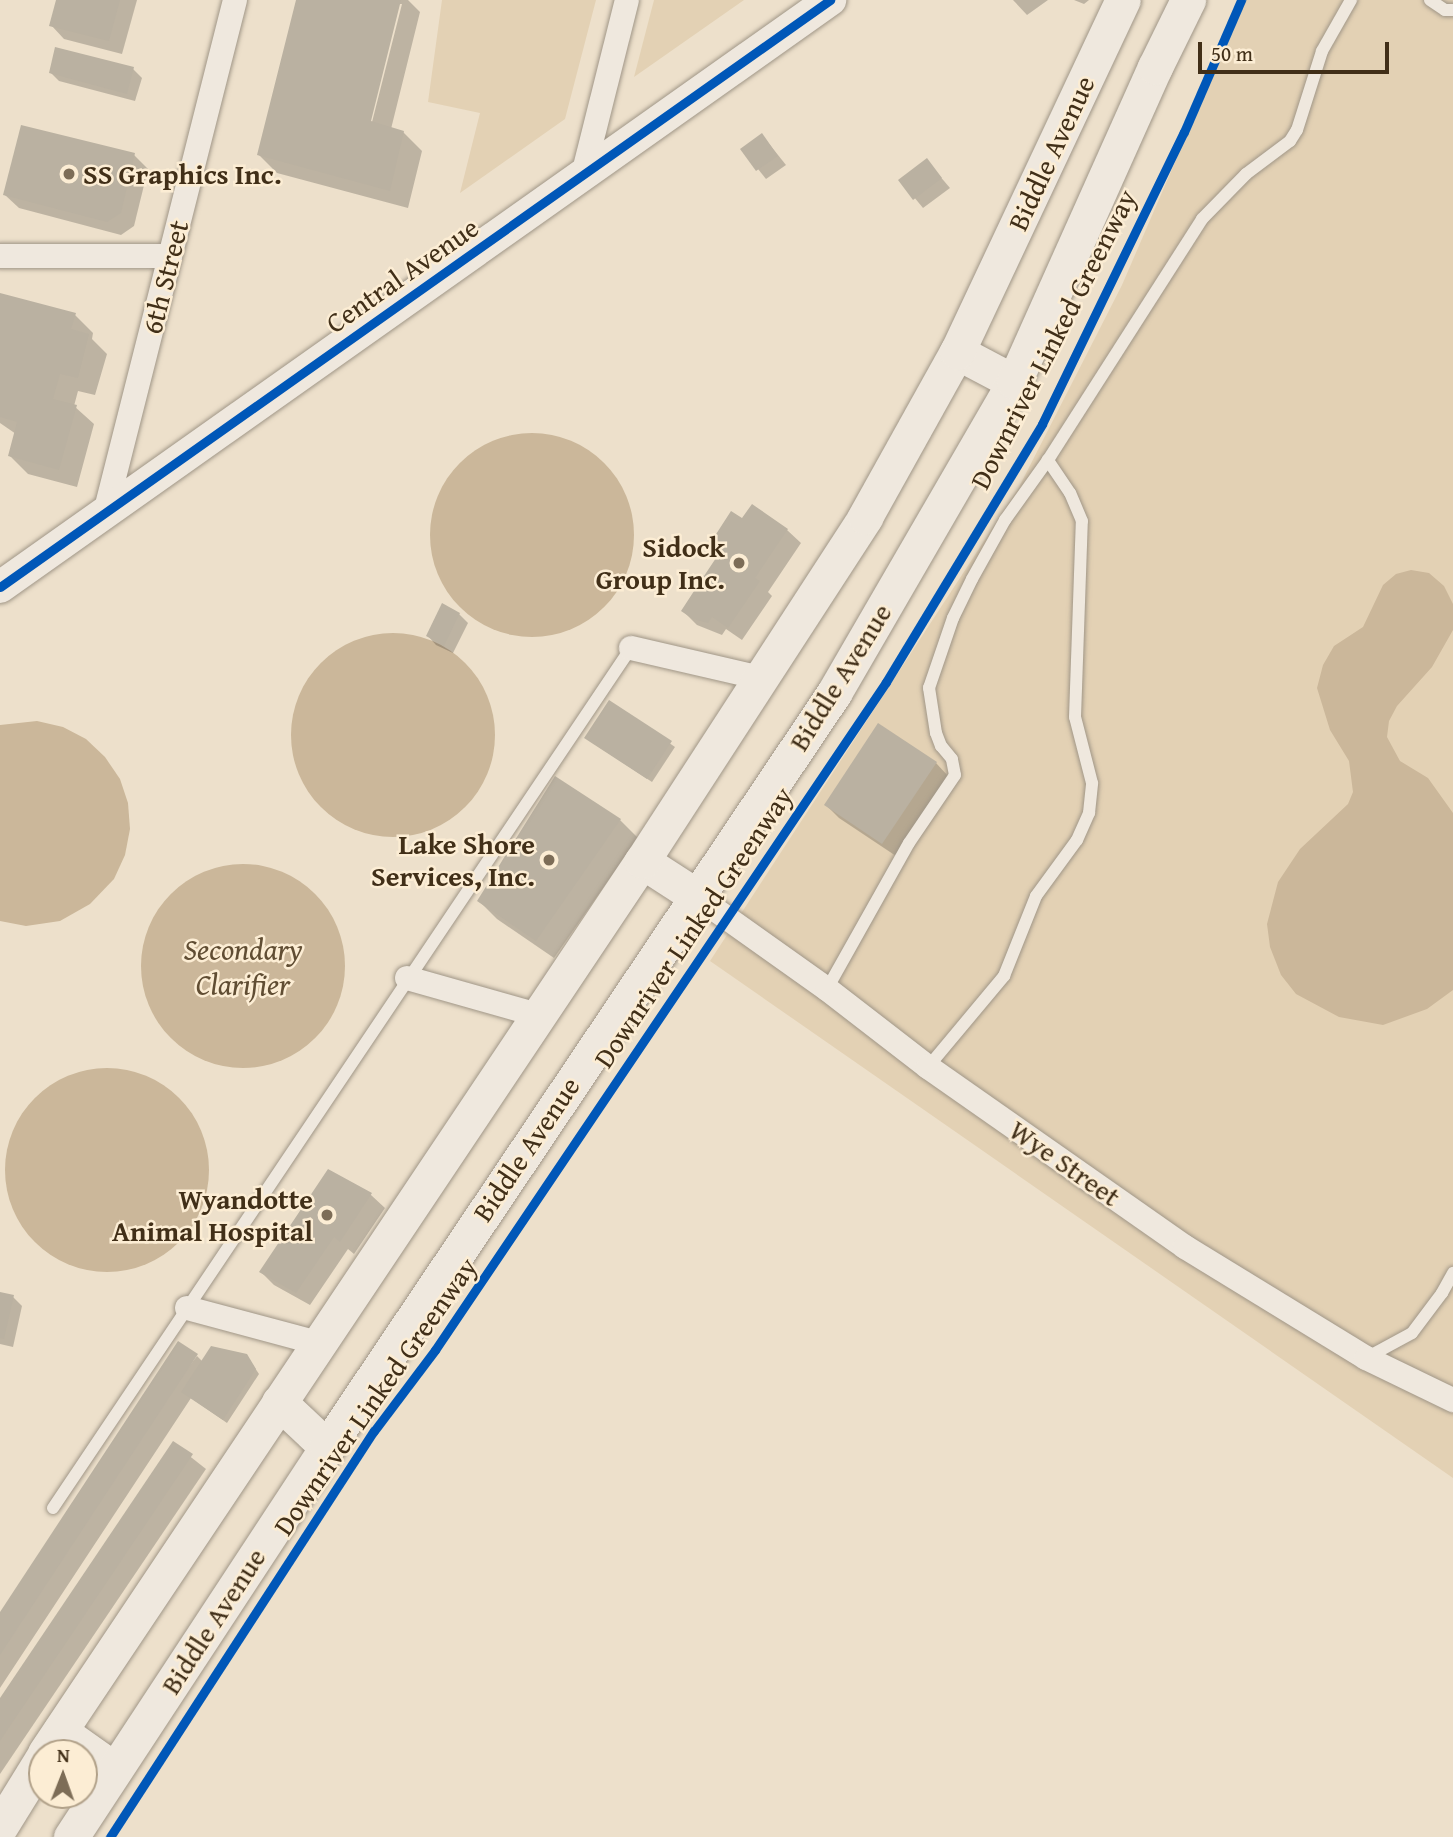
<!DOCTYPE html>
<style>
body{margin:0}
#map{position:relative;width:1453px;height:1837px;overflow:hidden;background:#ede0cb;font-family:"Gentium Book Plus",serif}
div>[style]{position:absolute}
.green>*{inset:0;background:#e3d1b4}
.water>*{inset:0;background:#cbb79a}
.round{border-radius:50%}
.shadow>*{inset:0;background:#0003}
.building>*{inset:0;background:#bab1a1}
.roads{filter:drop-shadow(0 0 2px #a09687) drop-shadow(0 0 2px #a09687)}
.service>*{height:12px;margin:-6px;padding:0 6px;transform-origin:6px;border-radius:6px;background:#efe8de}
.minor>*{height:24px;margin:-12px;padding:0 12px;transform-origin:12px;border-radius:12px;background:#efe8de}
.tertiary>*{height:32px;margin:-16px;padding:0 16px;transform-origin:16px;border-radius:16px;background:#efe8de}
.secondary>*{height:35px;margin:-17.5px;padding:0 17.5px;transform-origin:17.5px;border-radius:17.5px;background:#efe8de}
.cycleway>*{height:9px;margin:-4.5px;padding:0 4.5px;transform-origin:4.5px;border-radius:4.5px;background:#0057b8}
.dots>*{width:19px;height:19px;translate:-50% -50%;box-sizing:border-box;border:4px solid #fcedd4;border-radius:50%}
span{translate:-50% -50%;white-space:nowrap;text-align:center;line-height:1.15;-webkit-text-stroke:5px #fcedd4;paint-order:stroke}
.street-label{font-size:28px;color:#412f18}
.poi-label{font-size:28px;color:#412f18;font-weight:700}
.left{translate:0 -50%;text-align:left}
.right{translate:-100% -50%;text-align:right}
.water-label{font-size:30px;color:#604d33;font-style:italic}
.north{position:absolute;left:28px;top:1739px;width:70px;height:70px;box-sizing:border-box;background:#fcedd4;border:2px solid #b1a189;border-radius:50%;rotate:1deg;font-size:19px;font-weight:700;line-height:28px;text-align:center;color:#412f18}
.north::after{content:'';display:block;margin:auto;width:24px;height:32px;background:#7d6d57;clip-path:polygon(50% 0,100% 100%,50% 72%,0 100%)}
.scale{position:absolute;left:1198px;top:42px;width:191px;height:32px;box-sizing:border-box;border:4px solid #412f18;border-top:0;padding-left:9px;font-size:21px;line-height:24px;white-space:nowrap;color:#412f18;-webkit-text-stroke:5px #fcedd4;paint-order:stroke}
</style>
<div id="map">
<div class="green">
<i style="clip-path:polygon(442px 0,596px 0,565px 119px,460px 193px,480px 113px,428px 102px)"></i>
<i style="clip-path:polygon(654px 0,744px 0,634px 77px)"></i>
<i style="clip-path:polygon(1245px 0,1453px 0,1453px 1478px,710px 961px,1018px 489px,1122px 285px)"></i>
</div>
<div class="water">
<i class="round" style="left:430px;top:433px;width:204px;height:204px"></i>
<i style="clip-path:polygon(1411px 570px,1429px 573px,1444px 586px,1453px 604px,1453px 630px,1432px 667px,1397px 706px,1389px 721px,1387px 737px,1400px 761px,1428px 778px,1453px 813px,1453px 990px,1427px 1009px,1383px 1025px,1339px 1017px,1296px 994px,1281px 975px,1270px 947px,1267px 924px,1278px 882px,1300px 849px,1348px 804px,1353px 792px,1349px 761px,1330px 730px,1317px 688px,1323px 665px,1334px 646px,1363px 627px,1383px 585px,1396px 574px)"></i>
<i class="round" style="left:291px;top:633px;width:204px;height:204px"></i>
<i style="clip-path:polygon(37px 721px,63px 727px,86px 739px,105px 757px,120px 779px,128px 803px,130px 829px,125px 855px,114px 879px,90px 904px,60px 921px,26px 926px,0 921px,0 725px)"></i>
<i class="round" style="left:141px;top:864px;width:204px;height:204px"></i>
<i class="round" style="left:5px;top:1068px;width:204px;height:204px"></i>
</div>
<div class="shadow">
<i style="clip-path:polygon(58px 0,137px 0,122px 54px,64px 39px,51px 25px)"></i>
<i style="clip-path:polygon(evenodd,298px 0,408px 0,420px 12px,391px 129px,403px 132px,422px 151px,408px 208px,277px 173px,259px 155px,298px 0,398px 4px,402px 4px,370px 130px,367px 129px,398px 4px)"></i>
<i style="clip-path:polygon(1013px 0,1048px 0,1027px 15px)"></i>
<i style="clip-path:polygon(1074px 0,1089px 0,1084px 4px)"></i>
<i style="clip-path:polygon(133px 69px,142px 78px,135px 101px,59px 81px,51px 73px)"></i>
<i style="clip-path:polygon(762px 135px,786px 165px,766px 179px,742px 149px)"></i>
<i style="clip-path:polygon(134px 155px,148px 169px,134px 226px,121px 235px,19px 208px,5px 195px)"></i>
<i style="clip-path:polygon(927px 161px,950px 188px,923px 208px,900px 180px)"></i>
<i style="clip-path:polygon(0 295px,75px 315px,93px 333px,92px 339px,107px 354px,95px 395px,78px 391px,74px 406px,94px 424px,77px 487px,28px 474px,10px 456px,16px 434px,0 423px)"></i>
<i style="clip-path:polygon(752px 507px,787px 530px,801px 543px,768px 592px,772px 596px,742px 640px,726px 629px,722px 635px,697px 625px,683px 611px,721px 554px,712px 544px,743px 521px)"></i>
<i style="clip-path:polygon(459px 614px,468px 623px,453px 653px,436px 645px,428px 636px)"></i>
<i style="clip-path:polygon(610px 702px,675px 747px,652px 782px,590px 741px)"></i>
<i style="clip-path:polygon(936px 763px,949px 777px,896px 856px,839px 818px,826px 805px)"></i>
<i style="clip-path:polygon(620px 820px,638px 838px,554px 958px,497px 919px,479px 901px)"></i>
<i style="clip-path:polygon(328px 1171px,371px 1195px,385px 1208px,354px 1254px,348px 1249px,310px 1305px,274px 1285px,261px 1272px)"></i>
<i style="clip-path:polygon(0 1294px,13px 1297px,22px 1306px,13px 1347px,0 1344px)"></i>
<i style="clip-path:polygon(197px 1356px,203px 1362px,247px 1356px,259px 1374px,227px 1423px,191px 1398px,0 1688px,0 1615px)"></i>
<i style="clip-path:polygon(173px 1443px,206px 1469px,0 1774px,0 1701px)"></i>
</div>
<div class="building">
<i style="clip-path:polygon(56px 0,120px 0,109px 41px,49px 26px)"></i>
<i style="clip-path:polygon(296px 0,401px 0,371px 121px,404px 131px,390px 191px,257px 155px)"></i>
<i style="clip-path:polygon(55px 47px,134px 67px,127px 94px,49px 73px)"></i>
<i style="clip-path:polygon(21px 125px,135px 153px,121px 213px,107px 222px,3px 195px)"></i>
<i style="clip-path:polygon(762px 133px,778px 156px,756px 171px,740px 149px)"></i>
<i style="clip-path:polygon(927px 158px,942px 178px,913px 200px,898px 180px)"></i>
<i style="clip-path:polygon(0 293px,76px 313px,71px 329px,89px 334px,78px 378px,60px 374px,53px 399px,77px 405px,59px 470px,8px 456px,17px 422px,0 417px)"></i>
<i style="clip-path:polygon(752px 504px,788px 529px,755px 578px,760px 581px,728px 628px,712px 617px,708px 623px,693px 619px,681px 611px,696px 588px,693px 584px,700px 574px,704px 576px,720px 552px,709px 545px,731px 511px,742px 518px)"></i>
<i style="clip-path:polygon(442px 603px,460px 613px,444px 646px,426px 636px)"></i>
<i style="clip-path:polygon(609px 700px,672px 741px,647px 779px,584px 738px)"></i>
<i style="clip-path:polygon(878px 723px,937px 762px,882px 844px,824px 805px)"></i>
<i style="clip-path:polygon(555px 776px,621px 819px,536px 941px,477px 901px)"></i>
<i style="clip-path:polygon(328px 1169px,372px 1193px,340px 1242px,334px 1237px,296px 1293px,259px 1272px)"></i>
<i style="clip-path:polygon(0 1292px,14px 1295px,4px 1339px,0 1338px)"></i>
<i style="clip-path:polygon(178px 1341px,198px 1354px,0 1655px,0 1612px)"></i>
<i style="clip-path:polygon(211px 1346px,247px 1354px,256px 1369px,223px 1420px,181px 1392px)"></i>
<i style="clip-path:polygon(173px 1441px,193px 1454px,0 1741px,0 1698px)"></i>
</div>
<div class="roads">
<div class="service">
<i style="left:1430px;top:0;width:18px;rotate:34deg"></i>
<i style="left:1445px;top:10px;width:8px"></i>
<i style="left:827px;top:989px;width:167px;rotate:-60.7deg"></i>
<i style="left:909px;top:843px;width:82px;rotate:-55.9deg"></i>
<i style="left:955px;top:775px;width:16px;rotate:-101deg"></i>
<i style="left:952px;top:759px;width:17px;rotate:-130deg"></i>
<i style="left:941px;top:746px;width:14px;rotate:-111deg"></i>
<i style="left:936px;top:733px;width:46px;rotate:-98.8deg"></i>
<i style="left:929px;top:688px;width:74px;rotate:-71.1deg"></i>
<i style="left:953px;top:618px;width:43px;rotate:-64deg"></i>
<i style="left:972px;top:579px;width:68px;rotate:-60.8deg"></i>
<i style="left:1005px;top:520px;width:74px;rotate:-54.4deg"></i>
<i style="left:1048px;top:460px;width:286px;rotate:-57.4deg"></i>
<i style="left:1202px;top:219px;width:63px;rotate:-45.6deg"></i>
<i style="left:1246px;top:174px;width:55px;rotate:-36.9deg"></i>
<i style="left:1290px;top:141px;width:13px;rotate:-58deg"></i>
<i style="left:1297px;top:130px;width:83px;rotate:-72.4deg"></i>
<i style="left:1322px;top:51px;width:59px;rotate:-60.4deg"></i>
<i style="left:928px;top:1067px;width:119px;rotate:-50.1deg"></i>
<i style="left:1004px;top:976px;width:86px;rotate:-68.2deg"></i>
<i style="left:1036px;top:896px;width:69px;rotate:-53.8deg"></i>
<i style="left:1077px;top:840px;width:30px;rotate:-66deg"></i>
<i style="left:1089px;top:813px;width:30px;rotate:-84deg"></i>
<i style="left:1092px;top:783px;width:68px;rotate:-104.4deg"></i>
<i style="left:1075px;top:717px;width:196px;rotate:-88deg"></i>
<i style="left:1082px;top:521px;width:30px;rotate:-113deg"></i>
<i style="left:1070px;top:493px;width:40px;rotate:-124deg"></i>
<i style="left:1366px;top:1358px;width:52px;rotate:-28.5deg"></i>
<i style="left:1412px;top:1333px;width:50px;rotate:-53.1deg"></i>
<i style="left:1442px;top:1293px;width:23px;rotate:-61deg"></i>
<i style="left:53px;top:1508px;width:1036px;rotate:-56.1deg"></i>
</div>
<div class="minor">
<i style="left:583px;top:175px;width:180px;rotate:-75.9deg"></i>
<i style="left:0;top:256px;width:170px"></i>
<i style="left:105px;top:513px;width:529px;rotate:-75.78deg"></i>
<i style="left:631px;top:648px;width:133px;rotate:13deg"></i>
<i style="left:696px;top:896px;width:161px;rotate:35.4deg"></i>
<i style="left:827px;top:989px;width:128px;rotate:37.7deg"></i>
<i style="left:928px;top:1067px;width:314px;rotate:35deg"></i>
<i style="left:1185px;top:1247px;width:212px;rotate:31.5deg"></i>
<i style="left:1366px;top:1358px;width:97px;rotate:25.8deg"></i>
<i style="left:407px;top:978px;width:136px;rotate:15.8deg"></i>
<i style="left:187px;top:1308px;width:136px;rotate:15deg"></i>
</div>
<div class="tertiary">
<i style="left:0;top:587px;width:1017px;rotate:-35.27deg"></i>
</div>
<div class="secondary">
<i style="left:957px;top:352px;width:64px;rotate:27.8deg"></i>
<i style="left:642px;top:861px;width:64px;rotate:32.9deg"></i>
<i style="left:279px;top:1402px;width:66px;rotate:43.2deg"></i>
<i style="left:60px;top:1731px;width:67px;rotate:35.3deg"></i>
<i style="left:45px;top:1753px;width:1073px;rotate:-56.21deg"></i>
<i style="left:642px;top:861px;width:410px;rotate:-57deg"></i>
<i style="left:865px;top:517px;width:189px;rotate:-60.9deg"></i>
<i style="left:957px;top:352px;width:389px;rotate:-64.8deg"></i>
<i style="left:0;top:1827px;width:80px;rotate:-58.3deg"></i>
<i style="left:71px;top:1837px;width:467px;rotate:-56.7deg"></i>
<i style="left:327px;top:1447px;width:909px;rotate:-56.08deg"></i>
<i style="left:834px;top:693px;width:359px;rotate:-59.9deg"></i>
<i style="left:1014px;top:382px;width:345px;rotate:-65.9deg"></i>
<i style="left:1155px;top:67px;width:75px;rotate:-63.8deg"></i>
</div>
</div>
<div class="cycleway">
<i style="left:0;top:587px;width:1017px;rotate:-35.27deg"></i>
<i style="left:110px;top:1837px;width:484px;rotate:-57deg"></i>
<i style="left:374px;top:1431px;width:101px;rotate:-53deg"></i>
<i style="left:435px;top:1350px;width:806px;rotate:-55.97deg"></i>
<i style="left:886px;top:682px;width:301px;rotate:-58.8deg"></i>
<i style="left:1042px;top:424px;width:325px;rotate:-64.1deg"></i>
<i style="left:1184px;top:132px;width:144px;rotate:-66.6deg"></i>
</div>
<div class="dots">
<i style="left:69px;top:174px;background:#7d6d57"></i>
<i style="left:739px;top:563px;background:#7d6d57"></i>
<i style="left:549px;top:860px;background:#7d6d57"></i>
<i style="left:327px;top:1215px;background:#7d6d57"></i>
</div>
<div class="street-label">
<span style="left:1051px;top:153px;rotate:-65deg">Biddle Avenue</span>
<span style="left:402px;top:275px;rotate:-35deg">Central Avenue</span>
<span style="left:165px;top:277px;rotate:-76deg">6th Street</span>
<span style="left:1053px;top:339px;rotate:-63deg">Downriver Linked Greenway</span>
<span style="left:840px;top:677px;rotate:-58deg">Biddle Avenue</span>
<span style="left:693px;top:927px;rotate:-56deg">Downriver Linked Greenway</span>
<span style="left:526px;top:1149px;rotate:-56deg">Biddle Avenue</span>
<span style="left:1065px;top:1163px;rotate:35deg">Wye Street</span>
<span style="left:375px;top:1396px;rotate:-55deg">Downriver Linked Greenway</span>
<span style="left:213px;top:1621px;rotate:-57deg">Biddle Avenue</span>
</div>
<div class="poi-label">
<span class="left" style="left:83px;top:174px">SS Graphics Inc.</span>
<span class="right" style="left:725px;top:563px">Sidock<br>Group Inc.</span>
<span class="right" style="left:535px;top:860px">Lake Shore<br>Services, Inc.</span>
<span class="right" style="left:313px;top:1215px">Wyandotte<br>Animal Hospital</span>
</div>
<div class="water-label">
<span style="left:243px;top:966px">Secondary<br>Clarifier</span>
</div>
<div class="north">N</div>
<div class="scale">50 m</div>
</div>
